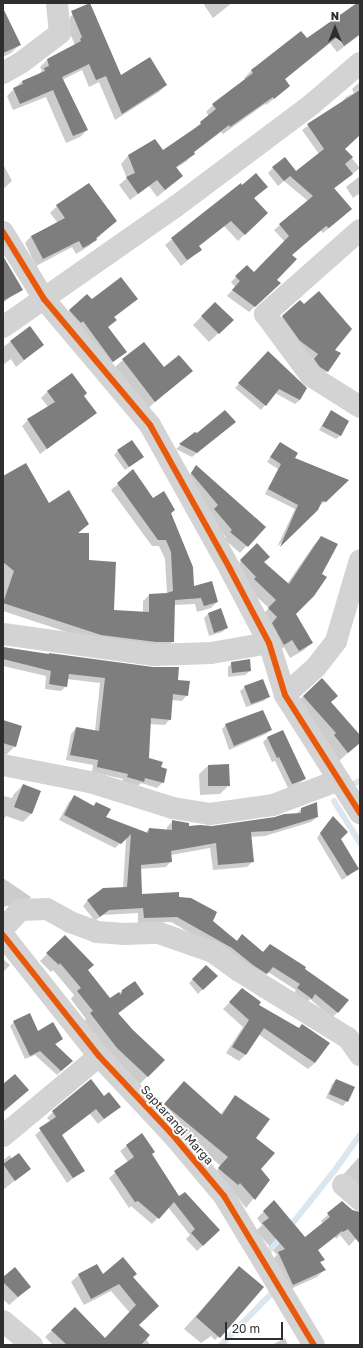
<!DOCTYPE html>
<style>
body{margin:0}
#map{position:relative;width:363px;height:1348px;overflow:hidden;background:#fff;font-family:"Golos Text",sans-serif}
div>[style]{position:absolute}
.shadow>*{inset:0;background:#0003}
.stream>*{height:6px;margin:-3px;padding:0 3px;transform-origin:3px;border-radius:3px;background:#dbe6ef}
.building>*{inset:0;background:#7e7e7e}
.minor>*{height:22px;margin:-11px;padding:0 11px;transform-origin:11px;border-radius:11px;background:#d3d3d3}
.cycleway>*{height:6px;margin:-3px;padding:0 3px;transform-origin:3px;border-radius:3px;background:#e8590c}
span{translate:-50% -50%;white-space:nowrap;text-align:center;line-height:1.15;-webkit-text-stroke:4px #fff;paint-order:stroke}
.street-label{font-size:12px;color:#2e2e2e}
.frame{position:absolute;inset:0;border:4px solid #2e2e2e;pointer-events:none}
.north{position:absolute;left:315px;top:8px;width:40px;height:40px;-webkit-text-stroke:3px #fff;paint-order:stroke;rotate:0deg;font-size:11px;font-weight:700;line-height:16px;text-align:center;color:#2e2e2e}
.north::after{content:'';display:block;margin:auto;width:14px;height:18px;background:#2e2e2e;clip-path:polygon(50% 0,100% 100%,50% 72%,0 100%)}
.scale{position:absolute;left:225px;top:1322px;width:58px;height:18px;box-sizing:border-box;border:2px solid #2e2e2e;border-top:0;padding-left:5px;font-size:12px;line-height:14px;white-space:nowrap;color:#2e2e2e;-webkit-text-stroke:3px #fff;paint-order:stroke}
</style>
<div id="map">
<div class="shadow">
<i style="clip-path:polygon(206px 3px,232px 3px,213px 18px,204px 5px)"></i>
<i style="clip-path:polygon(358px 3px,360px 3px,360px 35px,337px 52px,330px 43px,284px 80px,281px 93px,266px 105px,265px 104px,223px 134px,221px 132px,193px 153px,187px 161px,176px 168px,182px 176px,157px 197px,149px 186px,130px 200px,119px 185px,127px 178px,121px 164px,128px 156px,163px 151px,193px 130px,209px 116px,206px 112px,213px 105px,246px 80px,244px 78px,251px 71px,301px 32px,307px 40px)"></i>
<i style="clip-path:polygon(77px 10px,121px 76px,166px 85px,159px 92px,115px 120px,99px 82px,89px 87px,82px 70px,62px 80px,87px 130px,80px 137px,66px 143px,46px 97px,13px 110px,7px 96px,22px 81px,39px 74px,42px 71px,40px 67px,48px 59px,75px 45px,69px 31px,70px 17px)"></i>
<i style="clip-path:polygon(3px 20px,20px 44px,11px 53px,3px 57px)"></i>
<i style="clip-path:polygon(360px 82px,360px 134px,344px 149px,360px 168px,334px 189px,345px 215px,323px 233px,320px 230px,291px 256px,276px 280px,274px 288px,249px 312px,227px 296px,235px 287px,231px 282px,247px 266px,254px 273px,285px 242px,274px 230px,308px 201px,284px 181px,278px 186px,268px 173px,273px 168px,295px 172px,319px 154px,302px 130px,341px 103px,346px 97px,354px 93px,352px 89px)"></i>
<i style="clip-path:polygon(3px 164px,12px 181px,3px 189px)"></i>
<i style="clip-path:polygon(360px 176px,360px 193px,353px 198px,346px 187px)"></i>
<i style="clip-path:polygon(240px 184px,260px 193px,253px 199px,266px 213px,238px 241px,224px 226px,198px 246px,201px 250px,181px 266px,165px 245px)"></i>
<i style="clip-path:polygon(57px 206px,116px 221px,89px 246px,76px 254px,72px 247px,36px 266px,25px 243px,31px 236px,58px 223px,50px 213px)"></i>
<i style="clip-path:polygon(3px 272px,15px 293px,3px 303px)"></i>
<i style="clip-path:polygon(92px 301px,130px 305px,113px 318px,107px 327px,125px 351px,106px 368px,63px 317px,70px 310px)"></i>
<i style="clip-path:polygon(202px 316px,224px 328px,209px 342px,193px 325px)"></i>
<i style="clip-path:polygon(283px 316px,334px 350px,327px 371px,322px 377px,309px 365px,313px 359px,295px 346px,277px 322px)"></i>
<i style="clip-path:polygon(31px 327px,43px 345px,16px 367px,11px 359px,3px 365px,3px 347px)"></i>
<i style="clip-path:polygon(268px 353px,300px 400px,295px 404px,275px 393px,261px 410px,235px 388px)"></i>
<i style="clip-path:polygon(123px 360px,164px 368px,191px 371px,147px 409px,115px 367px)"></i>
<i style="clip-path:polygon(48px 391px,83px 396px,95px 413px,40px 454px,22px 426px,28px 420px,48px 407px,41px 398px)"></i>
<i style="clip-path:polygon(331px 411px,341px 435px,336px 439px,319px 430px)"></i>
<i style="clip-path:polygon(230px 426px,192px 457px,176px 449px,195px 433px,197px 435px)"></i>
<i style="clip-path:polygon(280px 443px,294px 459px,347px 480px,277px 547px,295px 509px,265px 494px,278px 469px,267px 462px)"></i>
<i style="clip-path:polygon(118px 451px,138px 461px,125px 470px,114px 455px)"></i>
<i style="clip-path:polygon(196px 467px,264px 527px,240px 553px,224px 539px,226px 537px,207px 516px,185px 480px)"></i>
<i style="clip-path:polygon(133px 471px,153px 499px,174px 510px,171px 514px,193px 587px,217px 602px,211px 608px,197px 612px,195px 604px,174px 605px,173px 641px,167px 648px,94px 641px,3px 611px,3px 477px,48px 504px,88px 524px,77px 534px,88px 561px,112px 611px,143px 613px,143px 601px,149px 595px,167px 594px,165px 559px,159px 546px,152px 546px,111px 490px)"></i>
<i style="clip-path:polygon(321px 537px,295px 614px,312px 642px,304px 650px,290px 658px,284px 647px,276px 652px,261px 616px,269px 608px,247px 588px,233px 569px,257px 545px,262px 562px,287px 584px,314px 545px)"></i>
<i style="clip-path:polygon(221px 610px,227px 628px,222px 632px,209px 636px,204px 618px,208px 614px)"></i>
<i style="clip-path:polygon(3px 647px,177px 681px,187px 695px,182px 701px,171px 700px,170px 719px,165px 725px,149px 724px,148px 759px,160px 768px,163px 782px,157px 788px,141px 783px,138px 786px,122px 782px,123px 779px,92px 772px,93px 765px,66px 760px,71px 734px,76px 728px,95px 731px,100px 683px,67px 679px,66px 686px,61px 691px,45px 689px,46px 676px,3px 666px)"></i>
<i style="clip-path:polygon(232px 663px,250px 671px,245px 675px,228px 677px,228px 667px)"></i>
<i style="clip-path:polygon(245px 687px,268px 696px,264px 701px,246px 707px,240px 691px)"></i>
<i style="clip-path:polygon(303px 696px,330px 702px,360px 737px,360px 742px,339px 761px,295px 705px)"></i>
<i style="clip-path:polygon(3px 721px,15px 746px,6px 755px,3px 754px)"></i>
<i style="clip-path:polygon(226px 725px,271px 730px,266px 734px,229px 750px,222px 729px)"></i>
<i style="clip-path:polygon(268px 737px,304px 779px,300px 783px,288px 788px,275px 761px,272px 762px,263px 742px)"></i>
<i style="clip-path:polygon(228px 765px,229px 785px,220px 794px,200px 795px,199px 774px,208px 766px)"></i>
<i style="clip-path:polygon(23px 785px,31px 814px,23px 822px,6px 816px,3px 820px,3px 796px,12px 798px,14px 794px)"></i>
<i style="clip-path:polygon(74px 797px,93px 806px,96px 803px,105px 818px,145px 833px,149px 829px,167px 831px,167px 827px,172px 822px,188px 824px,188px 828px,212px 827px,295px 815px,301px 809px,317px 817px,311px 822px,265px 836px,250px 837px,253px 861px,247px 867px,213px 870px,210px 848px,171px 855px,171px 861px,166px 867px,140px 869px,141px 895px,178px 898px,237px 941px,304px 969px,348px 1000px,332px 1018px,310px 999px,306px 1004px,293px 994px,296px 990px,268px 972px,261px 979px,226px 953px,171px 922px,138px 923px,138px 913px,102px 915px,95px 921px,83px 906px,88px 900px,123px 888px,126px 838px,115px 848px,59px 820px,69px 802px)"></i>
<i style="clip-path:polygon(329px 821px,358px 869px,342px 880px,317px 838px)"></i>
<i style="clip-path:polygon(3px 878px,31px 897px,26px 903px,6px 906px,3px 908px)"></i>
<i style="clip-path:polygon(65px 936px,87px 970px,110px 999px,123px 991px,143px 994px,118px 1014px,132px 1031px,163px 1060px,140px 1084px,110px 1056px,84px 1021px,86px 1019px,71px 999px,74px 995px,53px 970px,51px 972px,40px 961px)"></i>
<i style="clip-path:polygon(3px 959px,10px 965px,3px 972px)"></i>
<i style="clip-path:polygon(206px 966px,216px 976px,198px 994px,189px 983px)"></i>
<i style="clip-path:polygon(236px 996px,258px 1005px,315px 1063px,308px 1069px,258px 1034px,245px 1055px,239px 1061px,226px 1053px,243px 1027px,223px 1009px)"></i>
<i style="clip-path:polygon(14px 1022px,38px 1032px,62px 1039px,55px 1045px,68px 1065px,57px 1075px,35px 1055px,25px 1059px,10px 1026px)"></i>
<i style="clip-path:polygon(336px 1080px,347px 1101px,343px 1106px,326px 1098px,332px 1084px)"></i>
<i style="clip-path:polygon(176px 1090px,220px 1115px,235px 1096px,254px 1138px,260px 1169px,268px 1180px,246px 1208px,232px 1190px,211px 1177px,221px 1166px,156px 1113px)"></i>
<i style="clip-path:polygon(104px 1097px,119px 1107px,98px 1124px,90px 1114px,61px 1136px,83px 1171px,67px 1183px,35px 1135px,51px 1122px,47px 1118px,53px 1112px)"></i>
<i style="clip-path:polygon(142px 1134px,151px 1155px,179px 1197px,219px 1230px,197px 1251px,186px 1239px,190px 1235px,168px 1207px,152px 1224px,131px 1206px,129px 1208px,109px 1178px,128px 1162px,120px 1151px)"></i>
<i style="clip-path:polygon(10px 1155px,12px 1159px,29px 1169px,3px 1190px,3px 1160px)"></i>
<i style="clip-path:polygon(360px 1156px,360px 1197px,342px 1176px)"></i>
<i style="clip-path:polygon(274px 1202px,305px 1238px,323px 1224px,321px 1221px,342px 1202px,357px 1213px,360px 1213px,360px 1234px,349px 1246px,340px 1235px,336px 1239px,335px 1237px,317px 1251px,323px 1259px,320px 1263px,324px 1270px,317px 1277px,286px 1291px,272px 1260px,277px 1255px,256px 1231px,262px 1225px,257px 1218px)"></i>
<i style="clip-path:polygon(239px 1267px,227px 1328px,215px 1340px,211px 1336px,201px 1343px,184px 1329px)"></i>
<i style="clip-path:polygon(79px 1275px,132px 1278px,158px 1306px,138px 1325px,150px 1345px,53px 1345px,45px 1337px,75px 1308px,105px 1339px,130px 1313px,111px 1291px,84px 1305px,71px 1282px)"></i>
<i style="clip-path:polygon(3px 1278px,30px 1287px,9px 1305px,3px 1299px)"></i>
<i style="clip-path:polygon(285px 1338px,288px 1345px,272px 1345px)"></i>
</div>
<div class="stream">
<i style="left:355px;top:783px;width:5px;rotate:-22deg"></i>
<i style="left:334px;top:801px;width:49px;rotate:58.2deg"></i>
<i style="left:288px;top:1229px;width:75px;rotate:-51.5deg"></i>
<i style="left:335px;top:1170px;width:43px;rotate:-54.5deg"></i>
<i style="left:269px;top:1251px;width:20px;rotate:-49deg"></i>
<i style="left:221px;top:1345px;width:73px;rotate:-45.6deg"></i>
</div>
<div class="building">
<i style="clip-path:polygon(90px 3px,121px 75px,150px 57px,167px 85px,122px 114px,106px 76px,96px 80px,89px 64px,62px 77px,88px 130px,73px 136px,53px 90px,20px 104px,13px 88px,23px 84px,22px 81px,45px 71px,44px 68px,49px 66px,47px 59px,81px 41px,80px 39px,82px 37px,71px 11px)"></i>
<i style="clip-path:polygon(357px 3px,360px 3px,360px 34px,344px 46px,338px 36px,285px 79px,290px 86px,274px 99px,273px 97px,230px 127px,229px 125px,194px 152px,195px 154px,176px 167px,183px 176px,165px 190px,157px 180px,138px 194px,126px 177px,135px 173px,128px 155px,155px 139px,163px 150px,201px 124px,200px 122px,216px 109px,212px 104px,253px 73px,251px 70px,301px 31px,307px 38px)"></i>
<i style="clip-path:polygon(3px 8px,21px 45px,3px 53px)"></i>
<i style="clip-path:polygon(360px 90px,360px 135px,345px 149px,353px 157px,345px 164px,353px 174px,334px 188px,352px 209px,329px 228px,326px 226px,292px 255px,297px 259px,277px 280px,281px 283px,255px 307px,232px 290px,240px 281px,235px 276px,247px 265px,254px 272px,289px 236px,279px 224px,313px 196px,290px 176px,284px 181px,272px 167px,285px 157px,296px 171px,324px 149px,307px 124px)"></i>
<i style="clip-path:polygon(256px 173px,268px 187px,254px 198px,268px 213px,245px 235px,231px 221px,199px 246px,202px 250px,187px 260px,171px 238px,241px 183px,242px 185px)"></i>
<i style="clip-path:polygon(89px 183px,117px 221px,96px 238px,97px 240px,83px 248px,79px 241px,43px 259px,31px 236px,65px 218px,56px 205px)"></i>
<i style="clip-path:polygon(3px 256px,23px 290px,3px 301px)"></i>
<i style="clip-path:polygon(121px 277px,138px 299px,114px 317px,117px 320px,108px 327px,127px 352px,113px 362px,83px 321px,81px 323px,69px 310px,87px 294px,92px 299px)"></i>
<i style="clip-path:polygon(319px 291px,352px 329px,335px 350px,341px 353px,328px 372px,320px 367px,314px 359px,318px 354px,300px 341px,282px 316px,300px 300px,304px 304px)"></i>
<i style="clip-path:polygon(215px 302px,234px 320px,219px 334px,201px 316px)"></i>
<i style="clip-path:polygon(30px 326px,44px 345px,24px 360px,10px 341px)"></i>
<i style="clip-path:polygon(144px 342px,164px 367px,179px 355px,193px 371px,155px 402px,122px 359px)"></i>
<i style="clip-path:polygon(268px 351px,307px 388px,300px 400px,279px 389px,266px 406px,238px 383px)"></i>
<i style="clip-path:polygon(72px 373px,87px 393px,84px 396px,97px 413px,47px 449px,27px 419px,55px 402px,47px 391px)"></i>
<i style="clip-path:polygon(225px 410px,236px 422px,197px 453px,179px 444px,195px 432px,197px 433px)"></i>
<i style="clip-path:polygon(331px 410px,349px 421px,341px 436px,322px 426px)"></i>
<i style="clip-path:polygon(132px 440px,144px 457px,129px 467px,117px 450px)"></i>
<i style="clip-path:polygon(280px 442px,298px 453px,295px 458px,349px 480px,326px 502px,322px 501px,318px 510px,280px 547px,298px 505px,268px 489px,281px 464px,270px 457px)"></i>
<i style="clip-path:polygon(26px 463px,49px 503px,69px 490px,89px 524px,78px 533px,89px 533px,89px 560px,116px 562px,114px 610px,149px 612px,149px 594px,167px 593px,173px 591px,171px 552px,166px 540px,158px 540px,117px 483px,133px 469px,153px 498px,164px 491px,175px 510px,171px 513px,193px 567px,194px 586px,212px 581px,218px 602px,204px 606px,201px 598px,175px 600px,174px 642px,156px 642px,101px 635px,3px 603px,14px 571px,3px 562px,3px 476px)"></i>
<i style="clip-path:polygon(196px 465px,266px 527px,248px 547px,230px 532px,232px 530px,214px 509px,218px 505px,191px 473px)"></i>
<i style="clip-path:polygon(321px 536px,338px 544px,322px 574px,327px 577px,314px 596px,296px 614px,313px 643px,299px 651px,292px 640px,284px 645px,272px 623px,277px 617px,268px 608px,276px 600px,254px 579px,256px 577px,240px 560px,257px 543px,270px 557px,264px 562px,289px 584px)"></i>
<i style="clip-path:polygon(221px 608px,228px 628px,214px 633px,208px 613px)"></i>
<i style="clip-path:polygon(3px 647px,49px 654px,49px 653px,153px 667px,179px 667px,178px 680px,190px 681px,188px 696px,173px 694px,171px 720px,151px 718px,149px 758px,163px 762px,161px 767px,167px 769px,164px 783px,145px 778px,144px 782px,127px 777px,128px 774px,97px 767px,98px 760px,70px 755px,76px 727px,99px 731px,105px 678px,69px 674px,67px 687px,49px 684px,51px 671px,3px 659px)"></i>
<i style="clip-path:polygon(250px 659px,251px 671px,232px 673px,231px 662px)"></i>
<i style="clip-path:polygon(322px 678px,338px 696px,331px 702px,360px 735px,360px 743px,348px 753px,334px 735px,336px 733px,303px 696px)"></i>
<i style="clip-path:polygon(263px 679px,270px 697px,251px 704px,244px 686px)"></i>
<i style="clip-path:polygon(263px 710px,272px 730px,234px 746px,225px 724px)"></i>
<i style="clip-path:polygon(3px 720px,22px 726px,16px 747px,3px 743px)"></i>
<i style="clip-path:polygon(283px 730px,306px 779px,292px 784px,279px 757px,277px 758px,267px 737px)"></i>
<i style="clip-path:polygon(229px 764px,230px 786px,208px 786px,208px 765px)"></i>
<i style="clip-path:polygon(23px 784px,41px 791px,32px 814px,14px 807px)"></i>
<i style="clip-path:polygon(74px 795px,94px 806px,96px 802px,111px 809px,106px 817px,148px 833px,149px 828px,172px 830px,172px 820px,189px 823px,189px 826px,200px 825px,212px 826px,275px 817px,284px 814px,301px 813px,301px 808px,317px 802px,318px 817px,272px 831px,251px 832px,254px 862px,218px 865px,216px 843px,171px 851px,172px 862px,141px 865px,142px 894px,179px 892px,179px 897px,191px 898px,217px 912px,213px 921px,237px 941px,242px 934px,263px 952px,270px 944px,306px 967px,305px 969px,349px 1000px,338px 1013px,315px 994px,312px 999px,297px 988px,300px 984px,273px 967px,267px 974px,253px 965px,232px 948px,177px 917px,144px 918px,143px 908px,109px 910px,100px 917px,87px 900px,103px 888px,127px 887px,131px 834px,121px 844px,64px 815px)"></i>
<i style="clip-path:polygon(333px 816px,348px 832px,341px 839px,359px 869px,347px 876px,320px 833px)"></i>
<i style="clip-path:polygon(65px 935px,94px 965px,88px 970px,110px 998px,119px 992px,121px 995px,122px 990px,135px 981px,144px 994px,118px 1013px,133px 1030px,165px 1060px,148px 1077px,117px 1048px,90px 1013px,93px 1011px,77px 991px,81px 988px,60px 963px,59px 965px,46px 953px)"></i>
<i style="clip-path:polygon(206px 965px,218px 976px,203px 990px,192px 979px)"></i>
<i style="clip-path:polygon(242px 988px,261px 1002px,259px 1005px,299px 1028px,302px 1024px,330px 1043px,315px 1063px,264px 1028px,246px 1055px,232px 1047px,249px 1020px,229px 1002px)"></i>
<i style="clip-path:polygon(30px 1013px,38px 1031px,53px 1022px,63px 1039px,55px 1044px,73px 1061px,61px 1071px,40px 1051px,30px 1056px,13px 1021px)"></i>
<i style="clip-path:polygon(15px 1074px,29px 1090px,3px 1112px,3px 1084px)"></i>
<i style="clip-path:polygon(91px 1079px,104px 1096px,109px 1092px,121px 1107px,104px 1119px,96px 1109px,62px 1135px,85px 1171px,73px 1178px,39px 1128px,56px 1117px,52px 1111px)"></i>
<i style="clip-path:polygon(336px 1079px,355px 1087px,348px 1102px,329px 1094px)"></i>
<i style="clip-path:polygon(184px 1081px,222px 1115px,235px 1095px,270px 1119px,256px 1138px,275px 1153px,261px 1169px,270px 1180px,255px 1200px,240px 1183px,238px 1185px,218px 1168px,228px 1157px,164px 1104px)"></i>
<i style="clip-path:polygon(142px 1133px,155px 1152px,152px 1154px,179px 1196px,185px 1192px,220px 1230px,203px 1246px,191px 1233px,195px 1229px,174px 1202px,159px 1219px,138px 1201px,135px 1202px,114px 1171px,134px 1157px,126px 1145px)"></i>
<i style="clip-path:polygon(19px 1153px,31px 1169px,15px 1181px,3px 1164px)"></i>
<i style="clip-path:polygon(274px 1200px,305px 1237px,330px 1217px,327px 1213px,342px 1201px,352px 1210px,360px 1212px,360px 1244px,348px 1229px,343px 1232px,342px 1231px,318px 1250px,325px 1260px,320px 1262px,326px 1270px,293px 1285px,278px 1252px,285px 1249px,262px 1223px,269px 1218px,263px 1211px)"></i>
<i style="clip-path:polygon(123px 1257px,137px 1274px,133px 1277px,159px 1306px,139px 1325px,150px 1335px,141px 1345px,67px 1345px,51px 1330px,75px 1307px,105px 1338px,136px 1305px,119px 1284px,91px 1299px,78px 1274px,97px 1264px,103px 1274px)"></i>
<i style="clip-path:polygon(239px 1266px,264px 1287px,220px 1338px,196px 1317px)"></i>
<i style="clip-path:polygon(15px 1267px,31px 1287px,18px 1297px,3px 1282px,3px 1277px)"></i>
</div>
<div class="minor">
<i style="left:3px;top:73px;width:22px;rotate:-30deg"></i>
<i style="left:22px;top:62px;width:48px;rotate:-37.3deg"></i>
<i style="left:60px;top:33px;width:30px;rotate:-96deg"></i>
<i style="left:360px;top:230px;width:127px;rotate:138.5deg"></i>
<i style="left:265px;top:314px;width:77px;rotate:53.4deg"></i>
<i style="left:311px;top:376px;width:58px;rotate:32.3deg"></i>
<i style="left:3px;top:232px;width:79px;rotate:58.5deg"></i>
<i style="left:44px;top:299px;width:165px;rotate:49.9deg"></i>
<i style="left:150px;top:425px;width:165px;rotate:60.9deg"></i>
<i style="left:230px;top:569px;width:84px;rotate:62.2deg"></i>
<i style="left:269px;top:643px;width:54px;rotate:72.9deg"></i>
<i style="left:285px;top:695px;width:140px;rotate:57.6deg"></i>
<i style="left:3px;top:327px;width:210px;rotate:-34.9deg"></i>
<i style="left:175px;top:207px;width:170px;rotate:-36.9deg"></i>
<i style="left:311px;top:105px;width:65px;rotate:-40.6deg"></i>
<i style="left:3px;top:634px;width:153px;rotate:7.9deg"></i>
<i style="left:155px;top:655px;width:56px;rotate:-2deg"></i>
<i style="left:211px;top:653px;width:59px;rotate:-9.8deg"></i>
<i style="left:285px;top:695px;width:42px;rotate:-42.1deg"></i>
<i style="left:316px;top:667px;width:33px;rotate:-52deg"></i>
<i style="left:336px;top:641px;width:84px;rotate:-73.5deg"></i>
<i style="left:3px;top:765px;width:89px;rotate:11.1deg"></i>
<i style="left:90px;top:782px;width:87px;rotate:17.4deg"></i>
<i style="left:173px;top:808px;width:37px;rotate:9deg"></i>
<i style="left:210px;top:814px;width:64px;rotate:-8.1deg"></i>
<i style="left:273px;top:805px;width:71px;rotate:-20.7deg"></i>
<i style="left:3px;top:929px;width:25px;rotate:-48deg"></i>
<i style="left:20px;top:910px;width:27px;rotate:-2deg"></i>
<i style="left:47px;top:909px;width:26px;rotate:29deg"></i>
<i style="left:70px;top:922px;width:29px;rotate:20deg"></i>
<i style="left:97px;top:932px;width:28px;rotate:4deg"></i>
<i style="left:125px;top:934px;width:34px;rotate:-2deg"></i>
<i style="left:159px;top:933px;width:57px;rotate:19.4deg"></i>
<i style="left:213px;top:952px;width:32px;rotate:36deg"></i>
<i style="left:239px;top:971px;width:128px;rotate:31.6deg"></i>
<i style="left:348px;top:1038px;width:21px;rotate:55deg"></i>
<i style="left:3px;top:935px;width:154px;rotate:51.6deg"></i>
<i style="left:99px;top:1056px;width:107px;rotate:46.9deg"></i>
<i style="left:172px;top:1134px;width:81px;rotate:50deg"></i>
<i style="left:224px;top:1196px;width:174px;rotate:58.9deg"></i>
<i style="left:3px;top:1136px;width:125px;rotate:-39.8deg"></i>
<i style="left:343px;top:1185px;width:23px;rotate:41deg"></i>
<i style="left:3px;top:1321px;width:38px;rotate:40deg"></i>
</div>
<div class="cycleway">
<i style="left:3px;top:232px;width:79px;rotate:58.5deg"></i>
<i style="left:44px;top:299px;width:165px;rotate:49.9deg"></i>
<i style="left:150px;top:425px;width:165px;rotate:60.9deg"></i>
<i style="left:230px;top:569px;width:84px;rotate:62.2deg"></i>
<i style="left:269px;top:643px;width:54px;rotate:72.9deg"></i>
<i style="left:285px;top:695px;width:140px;rotate:57.6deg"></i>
<i style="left:3px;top:935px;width:154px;rotate:51.6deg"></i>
<i style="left:99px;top:1056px;width:107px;rotate:46.9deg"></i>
<i style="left:172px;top:1134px;width:81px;rotate:50deg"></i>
<i style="left:224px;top:1196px;width:174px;rotate:58.9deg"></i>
</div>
<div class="street-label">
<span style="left:177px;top:1125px;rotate:48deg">Saptarangi Marga</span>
</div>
<div class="frame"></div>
<div class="north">N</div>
<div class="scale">20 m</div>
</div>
